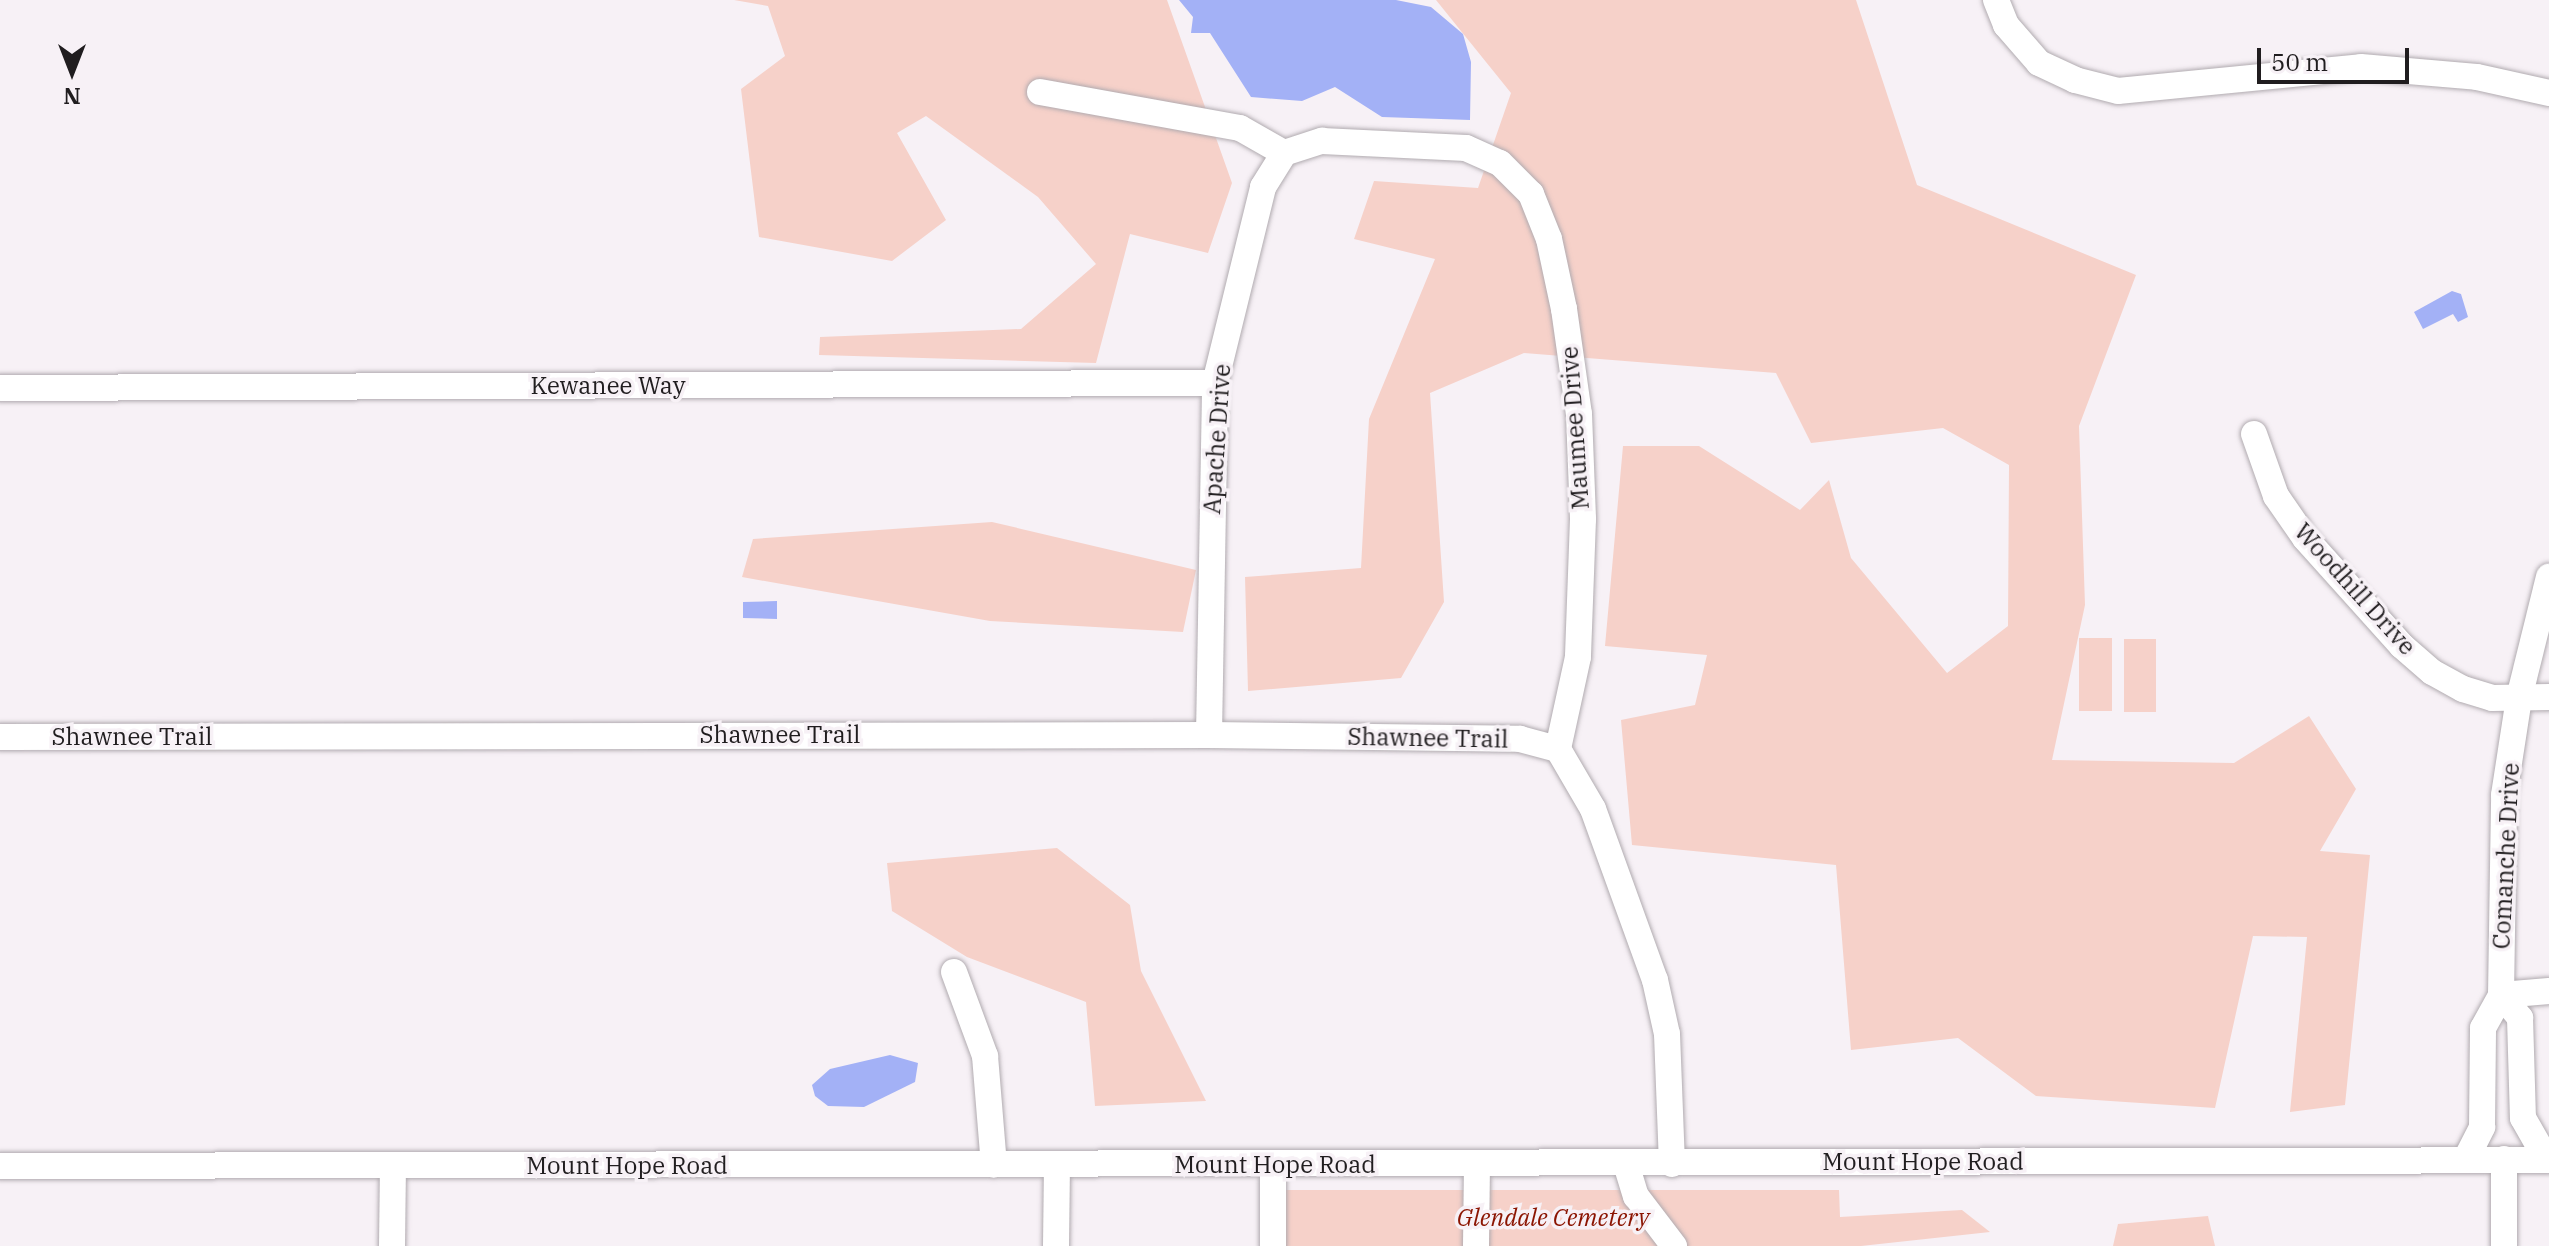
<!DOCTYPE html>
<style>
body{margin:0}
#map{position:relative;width:2549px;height:1246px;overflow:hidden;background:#f7f1f6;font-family:"IBM Plex Serif",serif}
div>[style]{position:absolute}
.green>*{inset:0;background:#f6d1c9}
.water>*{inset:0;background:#a3b1f6}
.roads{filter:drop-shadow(0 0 2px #b1abb0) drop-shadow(0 0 2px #b1abb0)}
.minor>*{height:26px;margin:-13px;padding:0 13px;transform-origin:13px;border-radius:13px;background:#fff}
span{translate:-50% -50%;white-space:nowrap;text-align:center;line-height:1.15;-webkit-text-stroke:7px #f7f1f6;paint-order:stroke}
.street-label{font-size:24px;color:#201d1f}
.park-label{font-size:24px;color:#8b1401;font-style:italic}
.north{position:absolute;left:32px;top:32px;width:80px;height:80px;-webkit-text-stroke:6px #f7f1f6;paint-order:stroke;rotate:180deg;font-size:22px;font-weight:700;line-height:32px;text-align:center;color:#201d1f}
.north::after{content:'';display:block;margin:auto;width:28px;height:36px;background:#201d1f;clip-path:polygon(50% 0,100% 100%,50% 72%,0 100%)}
.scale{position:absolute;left:2257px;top:48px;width:152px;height:36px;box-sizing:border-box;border:4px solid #201d1f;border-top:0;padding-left:10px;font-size:24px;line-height:28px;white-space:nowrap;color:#201d1f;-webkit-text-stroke:6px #f7f1f6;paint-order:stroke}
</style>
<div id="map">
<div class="green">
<i style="clip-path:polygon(734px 0,1167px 0,1232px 183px,1208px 253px,1130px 234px,1096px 363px,819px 355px,820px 337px,1021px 329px,1096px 264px,1038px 197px,926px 116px,897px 133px,946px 220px,892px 261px,759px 237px,741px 89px,785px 56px,768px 6px)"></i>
<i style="clip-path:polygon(1436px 0,1856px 0,1917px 185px,2136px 275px,2079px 426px,2085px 605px,2052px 760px,2234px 763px,2309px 716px,2356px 789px,2320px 851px,2370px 855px,2345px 1105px,2290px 1112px,2307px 937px,2253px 936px,2215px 1108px,2036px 1096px,1958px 1038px,1851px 1050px,1836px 865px,1632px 845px,1621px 720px,1695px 705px,1707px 655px,1605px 646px,1623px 446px,1699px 446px,1800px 510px,1829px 480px,1851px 558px,1947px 673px,2008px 626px,2009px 465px,1943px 428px,1811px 443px,1776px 373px,1524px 353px,1430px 393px,1444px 602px,1401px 678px,1248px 691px,1245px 577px,1361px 568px,1369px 419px,1435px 259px,1354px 239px,1374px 181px,1478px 188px,1511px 93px)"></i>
<i style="clip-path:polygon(992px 522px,1196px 570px,1183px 632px,990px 621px,742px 577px,753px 539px)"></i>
<i style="clip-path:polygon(2079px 638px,2112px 638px,2112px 711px,2079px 711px)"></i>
<i style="clip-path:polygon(2124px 639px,2156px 639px,2156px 712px,2124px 712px)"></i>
<i style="clip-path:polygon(1057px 848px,1130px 905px,1141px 971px,1206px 1101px,1095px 1106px,1086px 1002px,967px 957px,892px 911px,887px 863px)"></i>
<i style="clip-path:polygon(1265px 1190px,1839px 1190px,1840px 1217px,1962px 1210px,1990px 1232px,1861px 1246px,1266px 1246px)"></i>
<i style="clip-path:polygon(2208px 1216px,2215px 1246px,2113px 1246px,2118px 1224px)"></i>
</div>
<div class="water">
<i style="clip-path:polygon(1179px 0,1396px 0,1431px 7px,1463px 34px,1471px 62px,1470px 120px,1382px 117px,1335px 87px,1302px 101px,1251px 97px,1210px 33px,1191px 33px,1193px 17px)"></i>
<i style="clip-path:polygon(2452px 291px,2461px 294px,2468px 317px,2458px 322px,2453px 314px,2423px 329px,2414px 312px)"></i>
<i style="clip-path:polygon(777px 601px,777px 619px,743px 618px,743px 602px)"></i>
<i style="clip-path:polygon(890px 1055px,918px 1063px,915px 1082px,864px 1107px,828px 1106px,815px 1096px,812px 1085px,830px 1069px)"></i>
</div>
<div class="roads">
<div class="minor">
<i style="left:1996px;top:0;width:27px;rotate:68deg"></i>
<i style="left:2006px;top:25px;width:50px;rotate:49deg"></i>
<i style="left:2039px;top:63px;width:40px;rotate:25deg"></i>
<i style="left:2075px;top:80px;width:44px;rotate:14.3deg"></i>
<i style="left:2118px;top:91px;width:244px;rotate:-5.6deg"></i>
<i style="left:2361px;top:67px;width:116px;rotate:4.9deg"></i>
<i style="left:2477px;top:77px;width:74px;rotate:12.5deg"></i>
<i style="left:1040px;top:92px;width:203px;rotate:10.2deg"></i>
<i style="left:1240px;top:128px;width:51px;rotate:29.6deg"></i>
<i style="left:1284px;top:153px;width:40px;rotate:-18deg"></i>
<i style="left:1322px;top:141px;width:144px;rotate:2.8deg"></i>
<i style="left:1466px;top:148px;width:37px;rotate:24deg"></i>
<i style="left:1500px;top:163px;width:44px;rotate:45deg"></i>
<i style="left:1531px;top:194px;width:48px;rotate:68.2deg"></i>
<i style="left:1549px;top:239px;width:72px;rotate:77.9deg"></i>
<i style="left:1564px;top:309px;width:106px;rotate:81.9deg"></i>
<i style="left:1579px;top:414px;width:105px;rotate:87.8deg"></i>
<i style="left:1583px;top:519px;width:138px;rotate:92.1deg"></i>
<i style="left:1578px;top:657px;width:94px;rotate:102.3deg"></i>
<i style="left:1558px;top:749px;width:69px;rotate:59.7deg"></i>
<i style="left:1593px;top:809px;width:182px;rotate:70.1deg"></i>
<i style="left:1655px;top:980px;width:55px;rotate:77.5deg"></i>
<i style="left:1667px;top:1034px;width:130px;rotate:87.8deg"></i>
<i style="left:0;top:388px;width:1215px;rotate:-0.24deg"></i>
<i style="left:2254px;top:434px;width:66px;rotate:70.5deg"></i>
<i style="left:2276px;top:496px;width:51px;rotate:55.4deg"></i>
<i style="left:2305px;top:538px;width:145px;rotate:48.1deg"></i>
<i style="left:2402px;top:646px;width:40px;rotate:41deg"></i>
<i style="left:2432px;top:672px;width:35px;rotate:29deg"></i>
<i style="left:2463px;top:689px;width:30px;rotate:17deg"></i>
<i style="left:2492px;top:698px;width:57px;rotate:-1deg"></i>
<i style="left:1209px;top:735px;width:352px;rotate:-89deg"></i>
<i style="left:1215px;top:383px;width:202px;rotate:-76.2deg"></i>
<i style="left:1263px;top:187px;width:40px;rotate:-58deg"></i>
<i style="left:0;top:737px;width:1209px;rotate:-0.09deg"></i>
<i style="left:1209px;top:735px;width:311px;rotate:0.7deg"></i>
<i style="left:1520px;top:739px;width:39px;rotate:15deg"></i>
<i style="left:954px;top:972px;width:90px;rotate:69.7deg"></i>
<i style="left:985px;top:1056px;width:109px;rotate:85.3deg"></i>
<i style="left:2501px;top:995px;width:30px;rotate:50deg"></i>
<i style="left:2520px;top:1018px;width:100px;rotate:88.3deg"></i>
<i style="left:2523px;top:1118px;width:48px;rotate:60.3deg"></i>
<i style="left:2501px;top:995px;width:48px;rotate:-4.8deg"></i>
<i style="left:2466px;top:1159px;width:36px;rotate:-63deg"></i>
<i style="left:2482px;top:1127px;width:99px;rotate:-89.4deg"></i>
<i style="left:2483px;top:1028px;width:38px;rotate:-61deg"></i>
<i style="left:2501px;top:995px;width:200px;rotate:-89.1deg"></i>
<i style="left:2504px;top:795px;width:98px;rotate:-81.2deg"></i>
<i style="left:2519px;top:698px;width:125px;rotate:-76.1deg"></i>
<i style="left:2504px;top:1159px;width:87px;rotate:90deg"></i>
<i style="left:1626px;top:1164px;width:34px;rotate:73deg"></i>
<i style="left:1636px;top:1196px;width:63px;rotate:52.8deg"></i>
<i style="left:1273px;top:1165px;width:81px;rotate:90deg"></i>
<i style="left:0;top:1166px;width:2549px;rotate:-0.13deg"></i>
<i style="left:392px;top:1246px;width:80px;rotate:-89.3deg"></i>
<i style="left:1056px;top:1246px;width:81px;rotate:-89.3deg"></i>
<i style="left:1476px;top:1246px;width:82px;rotate:-89.3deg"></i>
</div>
</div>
<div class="street-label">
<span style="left:608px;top:386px">Kewanee Way</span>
<span style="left:1575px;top:428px;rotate:-94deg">Maumee Drive</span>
<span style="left:1217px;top:439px;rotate:-86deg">Apache Drive</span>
<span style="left:2355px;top:589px;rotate:48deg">Woodhill Drive</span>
<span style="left:780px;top:735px">Shawnee Trail</span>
<span style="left:132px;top:737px">Shawnee Trail</span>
<span style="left:1428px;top:738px;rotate:1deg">Shawnee Trail</span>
<span style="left:2506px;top:856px;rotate:-87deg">Comanche Drive</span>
<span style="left:1923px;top:1162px">Mount Hope Road</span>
<span style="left:1275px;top:1165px">Mount Hope Road</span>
<span style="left:627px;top:1166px">Mount Hope Road</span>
</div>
<div class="park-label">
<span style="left:1553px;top:1218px">Glendale Cemetery</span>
</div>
<div class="north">N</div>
<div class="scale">50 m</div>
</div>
